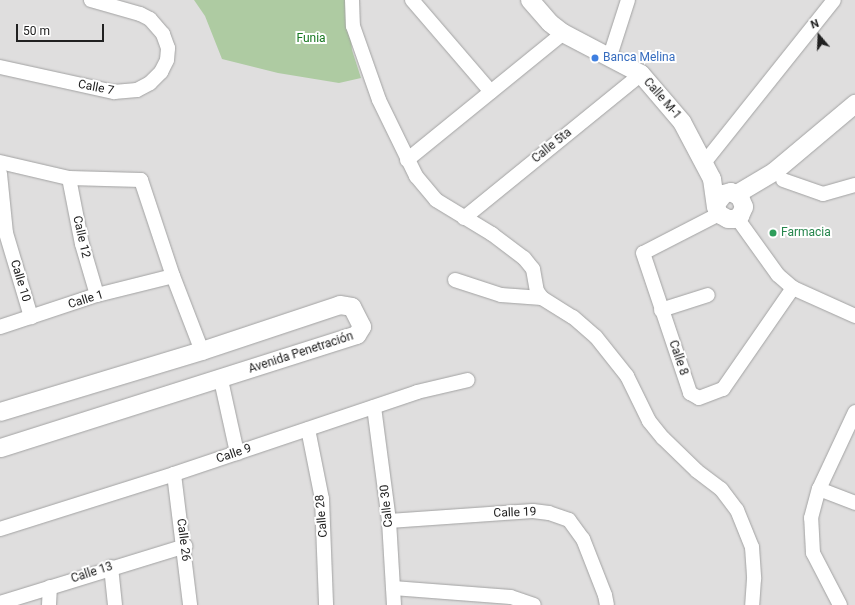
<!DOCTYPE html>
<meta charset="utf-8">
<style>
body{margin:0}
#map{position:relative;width:855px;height:605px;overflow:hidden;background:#f0eee9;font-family:Roboto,sans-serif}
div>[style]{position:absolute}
.residential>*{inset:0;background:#dfdede}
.forest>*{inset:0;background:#aecba2}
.roads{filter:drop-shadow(0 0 1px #a2a2a2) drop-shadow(0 0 1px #a2a2a2)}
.minor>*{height:14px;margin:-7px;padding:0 7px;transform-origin:7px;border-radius:7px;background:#fff}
.tertiary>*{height:18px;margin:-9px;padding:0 9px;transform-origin:9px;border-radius:9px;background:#fff}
.dots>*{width:11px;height:11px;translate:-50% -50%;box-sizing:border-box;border:2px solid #fff;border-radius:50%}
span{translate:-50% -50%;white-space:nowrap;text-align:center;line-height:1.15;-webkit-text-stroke:4px #fff;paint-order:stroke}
.park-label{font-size:12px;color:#177720}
.shop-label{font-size:12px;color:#366cbe}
.left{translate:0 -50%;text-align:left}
.street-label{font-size:12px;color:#212121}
.leisure-label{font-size:12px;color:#27864d}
.north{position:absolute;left:799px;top:16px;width:40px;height:40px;-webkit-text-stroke:3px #fff;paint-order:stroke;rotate:341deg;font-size:11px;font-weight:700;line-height:16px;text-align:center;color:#212121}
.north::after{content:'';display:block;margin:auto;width:14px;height:18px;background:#212121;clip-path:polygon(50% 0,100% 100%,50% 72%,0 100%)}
.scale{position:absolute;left:16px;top:24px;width:88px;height:18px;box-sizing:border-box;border:2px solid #212121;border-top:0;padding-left:5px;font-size:12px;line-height:14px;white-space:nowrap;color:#212121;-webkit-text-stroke:3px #fff;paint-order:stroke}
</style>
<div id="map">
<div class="residential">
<i style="clip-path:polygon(0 0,855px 0,855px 605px,0 605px)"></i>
</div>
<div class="forest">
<i style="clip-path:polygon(194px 0,347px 0,352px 50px,361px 78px,339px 83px,278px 73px,222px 59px,205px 16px)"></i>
</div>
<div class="roads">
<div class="minor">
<i style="left:352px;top:0;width:26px;rotate:88deg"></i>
<i style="left:353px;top:26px;width:78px;rotate:70.6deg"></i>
<i style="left:379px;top:100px;width:85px;rotate:64deg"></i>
<i style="left:416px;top:176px;width:31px;rotate:50deg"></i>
<i style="left:436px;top:200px;width:66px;rotate:31.3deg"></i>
<i style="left:492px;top:234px;width:40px;rotate:37deg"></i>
<i style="left:524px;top:258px;width:14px;rotate:51deg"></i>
<i style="left:533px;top:269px;width:22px;rotate:80deg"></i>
<i style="left:537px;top:291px;width:9px;rotate:54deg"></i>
<i style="left:542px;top:298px;width:36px;rotate:32deg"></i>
<i style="left:573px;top:317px;width:30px;rotate:41deg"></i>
<i style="left:596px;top:337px;width:50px;rotate:51.5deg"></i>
<i style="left:627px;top:376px;width:50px;rotate:63.9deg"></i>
<i style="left:649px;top:421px;width:22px;rotate:51deg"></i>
<i style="left:663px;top:438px;width:47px;rotate:44.1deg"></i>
<i style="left:697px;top:471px;width:30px;rotate:37deg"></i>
<i style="left:721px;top:489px;width:26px;rotate:53deg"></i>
<i style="left:737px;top:510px;width:40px;rotate:68deg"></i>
<i style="left:752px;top:547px;width:32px;rotate:86deg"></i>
<i style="left:754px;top:579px;width:26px;rotate:94deg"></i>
<i style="left:412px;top:0;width:121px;rotate:49.3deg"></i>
<i style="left:610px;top:56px;width:59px;rotate:-72.2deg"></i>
<i style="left:0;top:67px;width:117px;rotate:12.4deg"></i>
<i style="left:114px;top:92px;width:23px;rotate:-5deg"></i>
<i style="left:137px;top:90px;width:15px;rotate:-28deg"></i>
<i style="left:150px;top:83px;width:16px;rotate:-45deg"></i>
<i style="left:161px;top:72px;width:13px;rotate:-63deg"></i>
<i style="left:167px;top:60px;width:12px;rotate:-85deg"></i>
<i style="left:168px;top:48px;width:15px;rotate:-110deg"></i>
<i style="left:163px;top:34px;width:20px;rotate:-131deg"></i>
<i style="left:150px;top:19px;width:11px;rotate:-153deg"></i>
<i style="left:140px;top:14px;width:51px;rotate:-164.1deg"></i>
<i style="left:407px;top:160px;width:201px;rotate:-39.1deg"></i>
<i style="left:0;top:162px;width:71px;rotate:13.1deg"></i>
<i style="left:69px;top:178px;width:72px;rotate:1.6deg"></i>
<i style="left:141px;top:180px;width:101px;rotate:71.6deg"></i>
<i style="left:173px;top:276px;width:80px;rotate:68.9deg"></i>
<i style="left:704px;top:163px;width:208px;rotate:-51.4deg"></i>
<i style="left:0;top:174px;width:59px;rotate:84.2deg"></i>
<i style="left:6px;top:233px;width:88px;rotate:73.4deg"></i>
<i style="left:69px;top:178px;width:67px;rotate:78.9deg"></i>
<i style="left:82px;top:244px;width:53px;rotate:73.6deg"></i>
<i style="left:783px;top:180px;width:42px;rotate:19.3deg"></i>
<i style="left:823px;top:194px;width:33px;rotate:-16deg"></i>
<i style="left:719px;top:214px;width:85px;rotate:152.8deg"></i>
<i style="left:643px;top:253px;width:148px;rotate:71.4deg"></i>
<i style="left:690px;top:393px;width:10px;rotate:29deg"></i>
<i style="left:699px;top:398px;width:26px;rotate:-21deg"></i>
<i style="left:723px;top:389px;width:123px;rotate:-55.3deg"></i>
<i style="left:464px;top:218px;width:228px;rotate:-39.1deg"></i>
<i style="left:737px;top:218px;width:70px;rotate:54.3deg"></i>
<i style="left:778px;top:275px;width:20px;rotate:41deg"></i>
<i style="left:793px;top:288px;width:68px;rotate:24.3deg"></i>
<i style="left:455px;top:280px;width:48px;rotate:18.1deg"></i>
<i style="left:501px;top:295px;width:41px;rotate:4.2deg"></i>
<i style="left:661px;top:310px;width:49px;rotate:-17.7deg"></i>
<i style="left:0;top:327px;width:102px;rotate:-18.3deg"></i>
<i style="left:97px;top:295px;width:78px;rotate:-14deg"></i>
<i style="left:221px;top:380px;width:75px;rotate:77.6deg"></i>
<i style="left:374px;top:407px;width:115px;rotate:82.5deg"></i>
<i style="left:389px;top:521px;width:84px;rotate:86.6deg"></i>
<i style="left:308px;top:429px;width:71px;rotate:78.7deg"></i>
<i style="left:322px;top:499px;width:106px;rotate:87.8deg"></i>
<i style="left:174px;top:474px;width:132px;rotate:83deg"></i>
<i style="left:819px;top:489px;width:39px;rotate:21deg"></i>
<i style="left:389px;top:521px;width:144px;rotate:-4deg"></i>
<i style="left:533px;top:511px;width:16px;rotate:7deg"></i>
<i style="left:549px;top:513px;width:21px;rotate:19deg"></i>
<i style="left:569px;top:520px;width:24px;rotate:54deg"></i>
<i style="left:583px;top:539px;width:60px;rotate:68.6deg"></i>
<i style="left:605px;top:595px;width:10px;rotate:79deg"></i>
<i style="left:0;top:529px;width:182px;rotate:-17.5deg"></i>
<i style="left:174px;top:474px;width:256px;rotate:-18.6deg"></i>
<i style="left:417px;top:392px;width:52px;rotate:-13.2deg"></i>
<i style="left:111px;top:567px;width:38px;rotate:84deg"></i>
<i style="left:393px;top:588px;width:118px;rotate:4.4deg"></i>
<i style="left:511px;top:597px;width:24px;rotate:19deg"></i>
<i style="left:0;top:603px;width:194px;rotate:-17.1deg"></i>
<i style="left:49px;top:605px;width:18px;rotate:-87deg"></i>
<i style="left:840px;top:605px;width:59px;rotate:-117.4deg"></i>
<i style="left:813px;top:553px;width:35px;rotate:-93deg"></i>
<i style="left:811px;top:518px;width:30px;rotate:-75deg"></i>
<i style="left:819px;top:489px;width:85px;rotate:-64.9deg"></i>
</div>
<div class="tertiary">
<i style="left:530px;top:0;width:30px;rotate:49deg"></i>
<i style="left:550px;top:23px;width:16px;rotate:38deg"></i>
<i style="left:563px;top:33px;width:88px;rotate:27.7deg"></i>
<i style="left:641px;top:74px;width:63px;rotate:49.5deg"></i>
<i style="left:682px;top:122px;width:64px;rotate:62.2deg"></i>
<i style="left:712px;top:179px;width:28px;rotate:82deg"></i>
<i style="left:716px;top:207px;width:8px;rotate:67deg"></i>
<i style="left:719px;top:214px;width:10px;rotate:29deg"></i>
<i style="left:728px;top:219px;width:6px"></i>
<i style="left:734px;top:219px;width:7px;rotate:-27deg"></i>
<i style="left:740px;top:216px;width:10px;rotate:-66deg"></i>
<i style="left:744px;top:207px;width:11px;rotate:-112deg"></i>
<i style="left:740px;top:197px;width:10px;rotate:-151deg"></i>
<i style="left:731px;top:192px;width:7px;rotate:164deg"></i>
<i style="left:724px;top:194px;width:11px;rotate:128deg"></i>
<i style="left:737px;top:194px;width:43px;rotate:-30.7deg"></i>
<i style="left:774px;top:172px;width:106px;rotate:-40deg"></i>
<i style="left:0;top:412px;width:211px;rotate:-16.8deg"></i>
<i style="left:202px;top:351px;width:145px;rotate:-18.4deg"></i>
<i style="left:340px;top:305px;width:12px;rotate:9deg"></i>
<i style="left:352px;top:307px;width:22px;rotate:63deg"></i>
<i style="left:362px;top:327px;width:9px;rotate:122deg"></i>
<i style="left:357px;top:335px;width:374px;rotate:162.4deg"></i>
</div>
</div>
<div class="dots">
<i style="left:595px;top:58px;background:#3f7fe0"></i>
<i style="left:773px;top:233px;background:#2e9e5b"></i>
</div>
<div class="park-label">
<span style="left:311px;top:39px">Funia</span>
</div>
<div class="shop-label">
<span class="left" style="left:603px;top:58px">Banca Melina</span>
</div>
<div class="street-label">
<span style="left:96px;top:88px;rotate:11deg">Calle 7</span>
<span style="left:662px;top:99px;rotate:49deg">Calle M-1</span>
<span style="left:552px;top:146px;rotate:-39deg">Calle 5ta</span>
<span style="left:81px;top:237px;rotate:77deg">Calle 12</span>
<span style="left:20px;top:281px;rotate:73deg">Calle 10</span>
<span style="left:86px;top:300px;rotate:-17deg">Calle 1</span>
<span style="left:301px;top:353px;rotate:-18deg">Avenida Penetración</span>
<span style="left:678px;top:358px;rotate:71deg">Calle 8</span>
<span style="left:234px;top:454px;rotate:-19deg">Calle 9</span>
<span style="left:387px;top:506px;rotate:-96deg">Calle 30</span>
<span style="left:515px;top:513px;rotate:-2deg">Calle 19</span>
<span style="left:322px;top:516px;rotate:-95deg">Calle 28</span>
<span style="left:183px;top:540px;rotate:83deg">Calle 26</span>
<span style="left:92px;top:573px;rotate:-18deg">Calle 13</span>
</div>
<div class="leisure-label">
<span class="left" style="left:781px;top:233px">Farmacia</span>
</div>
<div class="north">N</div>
<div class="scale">50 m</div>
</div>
